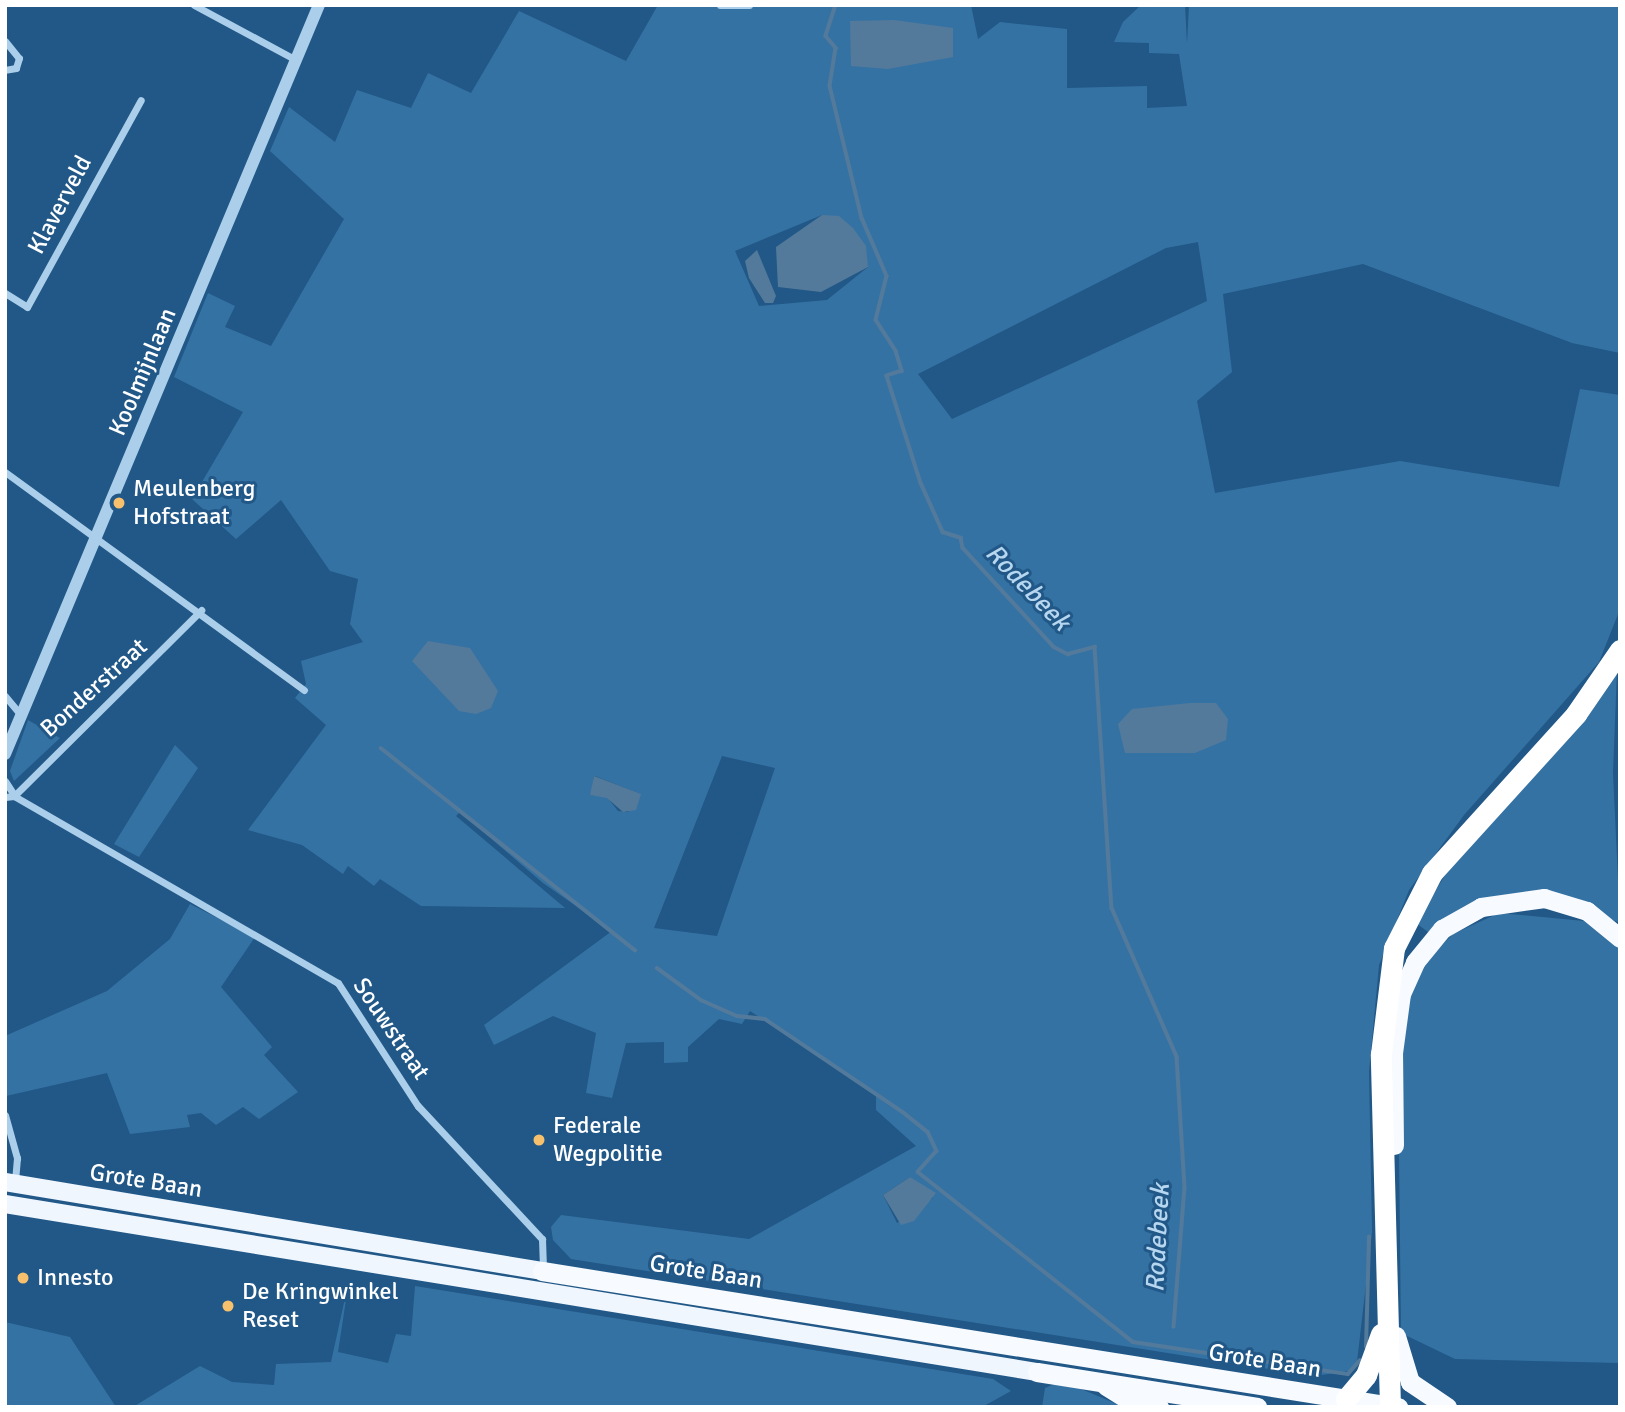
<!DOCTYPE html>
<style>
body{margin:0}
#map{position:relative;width:1625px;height:1412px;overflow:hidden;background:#215887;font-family:Signika,sans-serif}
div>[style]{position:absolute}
.green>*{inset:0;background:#3572a4}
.water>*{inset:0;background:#537a9b}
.stream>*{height:3.5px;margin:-1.75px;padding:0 1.75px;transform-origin:1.75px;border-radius:1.75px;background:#537a9b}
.minor>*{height:7px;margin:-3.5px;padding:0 3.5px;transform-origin:3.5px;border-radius:3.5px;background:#abceea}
.tertiary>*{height:12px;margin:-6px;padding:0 6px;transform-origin:6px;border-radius:6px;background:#abceea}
.primary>*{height:18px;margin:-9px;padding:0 9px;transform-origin:9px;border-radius:9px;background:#eff6fe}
.trunk>*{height:19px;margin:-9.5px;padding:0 9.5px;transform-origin:9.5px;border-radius:9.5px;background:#f7fafe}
.motorway>*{height:21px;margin:-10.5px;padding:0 10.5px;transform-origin:10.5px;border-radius:10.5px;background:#fff}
.dots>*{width:19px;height:19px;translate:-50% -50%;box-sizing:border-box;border:4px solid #215887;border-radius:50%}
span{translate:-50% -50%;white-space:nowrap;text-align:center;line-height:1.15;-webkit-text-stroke:6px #215887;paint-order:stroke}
.street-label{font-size:24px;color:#fff}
.poi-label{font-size:24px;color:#fff}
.left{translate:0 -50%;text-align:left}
.water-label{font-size:26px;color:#b7d7f1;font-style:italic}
.frame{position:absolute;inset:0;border:7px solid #fff;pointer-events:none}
</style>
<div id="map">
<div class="green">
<i style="clip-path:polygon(evenodd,658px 5px,971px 5px,978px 39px,1000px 22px,1067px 29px,1067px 88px,1147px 86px,1147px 108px,1187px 106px,1179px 54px,1149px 53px,1149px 43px,1114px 42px,1123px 22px,1141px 5px,1185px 5px,1187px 44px,1189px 5px,1620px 5px,1620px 353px,1572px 343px,1363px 264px,1223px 294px,1232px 372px,1197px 401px,1215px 493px,1400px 461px,1559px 487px,1580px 389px,1620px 395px,1620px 609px,1599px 662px,1464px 815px,1409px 890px,1379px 965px,1369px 1072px,1372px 1232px,1357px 1362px,1350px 1371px,1314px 1376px,571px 1259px,553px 1240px,551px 1227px,561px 1215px,749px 1239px,916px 1146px,876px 1110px,876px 1095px,750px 1011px,742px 1024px,719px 1019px,688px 1047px,688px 1062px,664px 1063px,664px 1042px,626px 1043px,612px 1098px,586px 1093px,596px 1033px,553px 1016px,494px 1045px,484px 1025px,612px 931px,543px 883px,460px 812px,456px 816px,565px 908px,421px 906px,380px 879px,374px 886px,348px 866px,343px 874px,302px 845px,248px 830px,326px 725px,295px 698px,306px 684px,301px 661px,363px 642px,350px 624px,358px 579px,330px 571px,281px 500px,236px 539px,192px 499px,243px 412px,174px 377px,208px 293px,235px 306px,225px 327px,271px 346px,344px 219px,270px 151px,289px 107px,335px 142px,357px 90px,411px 108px,428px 73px,471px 93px,519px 11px,626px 61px,658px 5px,822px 215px,868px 267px,827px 300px,759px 306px,735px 251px,822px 215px,658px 5px,1198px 242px,1207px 301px,952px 419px,918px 374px,1166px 248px,1198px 242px,658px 5px,722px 756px,775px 768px,717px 936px,654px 928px,722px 756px,658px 5px,594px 776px,595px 776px,640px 794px,628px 812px,618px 811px,607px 797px,591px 795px,594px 776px,658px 5px,910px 1177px,933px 1198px,897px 1223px,883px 1195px,910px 1177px)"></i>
<i style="clip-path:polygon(1617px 669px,1613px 773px,1620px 923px,1552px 893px,1428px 932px,1416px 923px,1453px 862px)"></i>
<i style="clip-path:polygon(28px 720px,60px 738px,14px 781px,10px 771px)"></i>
<i style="clip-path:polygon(175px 745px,198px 768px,139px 857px,114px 844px)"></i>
<i style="clip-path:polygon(190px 904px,255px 937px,221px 987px,272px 1047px,264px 1055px,298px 1092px,259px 1119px,243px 1107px,216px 1125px,201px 1113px,187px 1115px,190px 1127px,130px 1134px,107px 1073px,6px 1096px,5px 1036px,107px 991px,170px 939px)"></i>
<i style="clip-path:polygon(1499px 913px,1584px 921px,1620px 950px,1620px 1363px,1455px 1359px,1401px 1333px,1398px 1055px,1407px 1005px,1426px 961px,1453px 934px)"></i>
<i style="clip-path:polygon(349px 1280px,338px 1352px,388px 1363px,396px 1334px,411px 1336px,415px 1286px,993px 1379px,1011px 1391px,982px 1407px,133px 1407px,200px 1366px,232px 1382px,274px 1385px,276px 1364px,331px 1362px)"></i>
<i style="clip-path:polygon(5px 1322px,70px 1337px,116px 1407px,5px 1407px)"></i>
<i style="clip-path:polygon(1062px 1381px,1124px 1407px,1042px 1407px,1045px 1388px)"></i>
</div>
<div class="water">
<i style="clip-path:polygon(894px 20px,953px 28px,953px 57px,888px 69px,851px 66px,850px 21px)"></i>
<i style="clip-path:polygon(822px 215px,839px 216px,853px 228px,866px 246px,868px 267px,821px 292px,778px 287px,776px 247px)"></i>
<i style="clip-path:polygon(757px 250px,776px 296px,773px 303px,765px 303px,749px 278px,745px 261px)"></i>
<i style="clip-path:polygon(428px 641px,470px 648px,498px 691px,491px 708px,476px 714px,459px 711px,412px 661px)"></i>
<i style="clip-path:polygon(1190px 703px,1216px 703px,1228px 719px,1226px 740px,1195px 753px,1125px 753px,1118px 724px,1132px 709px)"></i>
<i style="clip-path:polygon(594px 776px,641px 794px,636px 810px,623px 812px,607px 798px,590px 795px)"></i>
<i style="clip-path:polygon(910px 1177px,936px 1193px,914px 1221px,901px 1225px,883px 1195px)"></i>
</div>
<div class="stream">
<i style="left:836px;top:5px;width:33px;rotate:108deg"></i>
<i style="left:826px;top:36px;width:16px;rotate:50deg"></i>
<i style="left:836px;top:48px;width:38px;rotate:99deg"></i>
<i style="left:830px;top:86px;width:136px;rotate:76.4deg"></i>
<i style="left:862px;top:218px;width:63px;rotate:66.7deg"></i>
<i style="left:887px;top:276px;width:45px;rotate:104deg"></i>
<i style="left:876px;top:320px;width:37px;rotate:57deg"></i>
<i style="left:896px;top:351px;width:21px;rotate:73deg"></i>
<i style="left:902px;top:371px;width:16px;rotate:162deg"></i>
<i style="left:887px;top:376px;width:112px;rotate:72.4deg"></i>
<i style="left:921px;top:483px;width:54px;rotate:65.8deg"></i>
<i style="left:943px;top:532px;width:19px;rotate:18deg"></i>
<i style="left:961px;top:538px;width:10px;rotate:79deg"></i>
<i style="left:963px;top:548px;width:134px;rotate:47.4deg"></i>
<i style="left:1054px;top:647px;width:16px;rotate:27deg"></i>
<i style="left:1068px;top:654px;width:28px;rotate:-15deg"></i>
<i style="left:1095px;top:647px;width:262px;rotate:86.3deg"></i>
<i style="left:1112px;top:908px;width:163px;rotate:66.4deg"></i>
<i style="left:1177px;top:1057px;width:130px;rotate:86.5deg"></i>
<i style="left:1185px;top:1187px;width:140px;rotate:94.5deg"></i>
<i style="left:381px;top:748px;width:325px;rotate:38.5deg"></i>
<i style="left:657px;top:968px;width:54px;rotate:36deg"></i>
<i style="left:701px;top:1000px;width:39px;rotate:24deg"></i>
<i style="left:737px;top:1016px;width:28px;rotate:6deg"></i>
<i style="left:765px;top:1019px;width:166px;rotate:34deg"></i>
<i style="left:903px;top:1112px;width:32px;rotate:39deg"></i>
<i style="left:928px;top:1132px;width:21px;rotate:65deg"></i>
<i style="left:937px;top:1151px;width:28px;rotate:132deg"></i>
<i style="left:918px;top:1172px;width:274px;rotate:38.3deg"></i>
<i style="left:1133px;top:1342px;width:217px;rotate:8.5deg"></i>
<i style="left:1348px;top:1374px;width:18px;rotate:-49deg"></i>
<i style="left:1366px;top:1347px;width:110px;rotate:-88.4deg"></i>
</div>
<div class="minor">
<i style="left:194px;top:5px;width:116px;rotate:28.3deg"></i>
<i style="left:720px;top:5px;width:29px"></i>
<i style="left:5px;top:41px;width:22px;rotate:51deg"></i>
<i style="left:19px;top:58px;width:10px;rotate:107deg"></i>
<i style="left:16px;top:68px;width:11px;rotate:170deg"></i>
<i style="left:5px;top:293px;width:26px;rotate:32deg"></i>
<i style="left:27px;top:307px;width:236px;rotate:-61.2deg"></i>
<i style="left:5px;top:472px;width:370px;rotate:36.1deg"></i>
<i style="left:5px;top:696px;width:25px;rotate:50deg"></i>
<i style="left:5px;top:781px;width:17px;rotate:57deg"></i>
<i style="left:14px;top:796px;width:264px;rotate:-44.8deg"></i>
<i style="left:5px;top:797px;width:9px;rotate:-6deg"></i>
<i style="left:14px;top:796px;width:374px;rotate:30deg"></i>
<i style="left:338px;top:983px;width:147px;rotate:57deg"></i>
<i style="left:418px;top:1106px;width:182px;rotate:47deg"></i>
<i style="left:542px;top:1239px;width:29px;rotate:88deg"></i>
<i style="left:5px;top:1115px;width:45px;rotate:74.4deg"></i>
<i style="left:17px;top:1158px;width:25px;rotate:95deg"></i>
</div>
<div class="tertiary">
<i style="left:5px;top:754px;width:812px;rotate:-67.26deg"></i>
</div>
<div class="primary">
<i style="left:5px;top:1182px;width:544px;rotate:9.41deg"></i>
<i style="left:5px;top:1204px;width:1046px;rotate:9.25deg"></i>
</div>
<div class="trunk">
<i style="left:1394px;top:1145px;width:92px;rotate:-90.6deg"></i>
<i style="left:1393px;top:1053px;width:60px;rotate:-82.3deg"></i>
<i style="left:1401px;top:994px;width:35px;rotate:-66deg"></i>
<i style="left:1415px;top:962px;width:43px;rotate:-50.7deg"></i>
<i style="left:1442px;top:929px;width:45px;rotate:-29.4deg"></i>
<i style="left:1481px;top:907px;width:64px;rotate:-8.1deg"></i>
<i style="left:1544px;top:898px;width:45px;rotate:16.8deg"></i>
<i style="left:1587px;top:911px;width:43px;rotate:39.3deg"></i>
<i style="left:542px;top:1271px;width:867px;rotate:9.03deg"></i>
<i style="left:1396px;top:1336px;width:48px;rotate:73.1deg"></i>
<i style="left:1410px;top:1382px;width:45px;rotate:34deg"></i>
<i style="left:1037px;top:1372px;width:223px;rotate:9deg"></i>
<i style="left:1106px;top:1386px;width:26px;rotate:32deg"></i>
<i style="left:1128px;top:1400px;width:32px;rotate:13deg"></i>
</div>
<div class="motorway">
<i style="left:1346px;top:1399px;width:31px;rotate:-50deg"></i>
<i style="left:1366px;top:1375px;width:44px;rotate:-69.9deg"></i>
<i style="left:1390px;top:1407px;width:353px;rotate:-91.5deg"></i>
<i style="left:1381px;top:1054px;width:107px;rotate:-83deg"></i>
<i style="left:1394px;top:948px;width:84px;rotate:-63.1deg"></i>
<i style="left:1432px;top:873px;width:215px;rotate:-47.8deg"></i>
<i style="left:1576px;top:714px;width:78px;rotate:-55.5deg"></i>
</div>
<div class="dots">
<i style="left:119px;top:503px;background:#f6c06c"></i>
<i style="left:539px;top:1140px;background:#f6c06c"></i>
<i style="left:23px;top:1278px;background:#f6c06c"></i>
<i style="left:228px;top:1306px;background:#f6c06c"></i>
</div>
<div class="street-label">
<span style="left:60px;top:205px;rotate:-62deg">Klaverveld</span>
<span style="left:143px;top:372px;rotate:-67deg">Koolmijnlaan</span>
<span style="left:94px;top:688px;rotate:-42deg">Bonderstraat</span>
<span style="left:391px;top:1029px;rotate:56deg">Souwstraat</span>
<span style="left:146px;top:1181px;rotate:9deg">Grote Baan</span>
<span style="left:706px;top:1272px;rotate:9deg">Grote Baan</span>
<span style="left:1265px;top:1361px;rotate:9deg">Grote Baan</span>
</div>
<div class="poi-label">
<span class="left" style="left:133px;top:503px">Meulenberg<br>Hofstraat</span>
<span class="left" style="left:553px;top:1140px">Federale<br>Wegpolitie</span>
<span class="left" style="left:37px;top:1278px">Innesto</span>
<span class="left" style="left:242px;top:1306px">De Kringwinkel<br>Reset</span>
</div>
<div class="water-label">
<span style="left:1027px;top:588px;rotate:46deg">Rodebeek</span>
<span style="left:1159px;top:1238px;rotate:-87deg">Rodebeek</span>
</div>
<div class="frame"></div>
</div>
